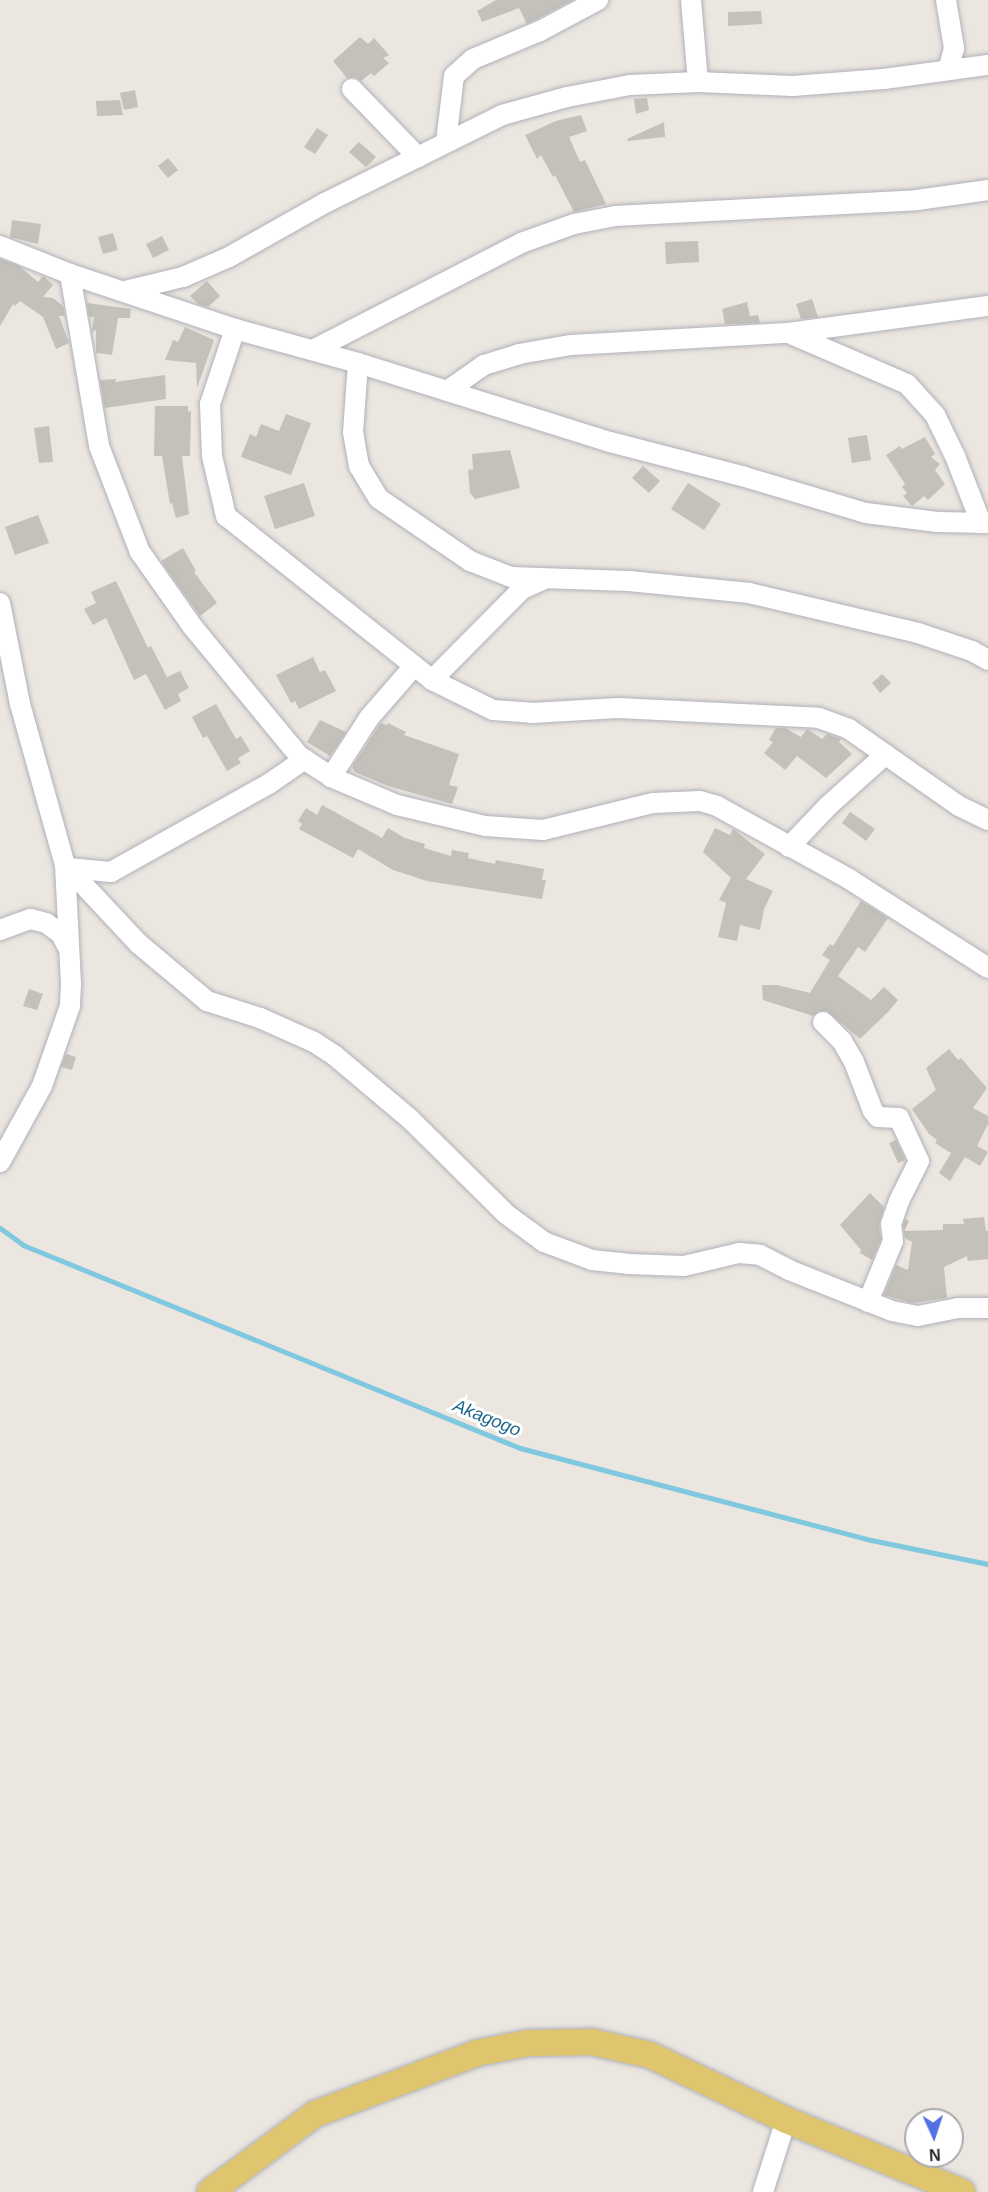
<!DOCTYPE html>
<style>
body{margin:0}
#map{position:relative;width:988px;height:2192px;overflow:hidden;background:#ebe6df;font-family:Arial,sans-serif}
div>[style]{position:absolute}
.stream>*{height:5px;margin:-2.5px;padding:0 2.5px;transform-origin:2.5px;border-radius:2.5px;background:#7fc8e0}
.building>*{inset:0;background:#c4c0ba}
.roads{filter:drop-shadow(0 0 2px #b0b1ba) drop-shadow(0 0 2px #b0b1ba)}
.minor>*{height:20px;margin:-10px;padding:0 10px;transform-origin:10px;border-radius:10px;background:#fff}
.major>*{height:26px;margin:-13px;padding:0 13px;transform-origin:13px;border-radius:13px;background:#e0c56f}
span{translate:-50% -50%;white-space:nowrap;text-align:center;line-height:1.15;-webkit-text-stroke:6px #fff;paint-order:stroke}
.water-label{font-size:18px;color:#1e688d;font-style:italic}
.north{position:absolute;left:904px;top:2108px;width:60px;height:60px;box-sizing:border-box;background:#fff;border:2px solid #aaa;border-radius:50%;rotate:177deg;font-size:16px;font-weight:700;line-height:24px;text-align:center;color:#2b2b2b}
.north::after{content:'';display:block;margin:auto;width:21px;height:27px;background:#5370e4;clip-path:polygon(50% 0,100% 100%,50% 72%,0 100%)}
</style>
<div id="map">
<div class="stream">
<i style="left:0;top:1228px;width:29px;rotate:36deg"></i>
<i style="left:23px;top:1245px;width:537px;rotate:22.22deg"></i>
<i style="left:520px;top:1448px;width:363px;rotate:14.7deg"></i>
<i style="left:871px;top:1540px;width:119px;rotate:11.6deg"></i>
</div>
<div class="building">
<i style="clip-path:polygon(496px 0,573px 0,527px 24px,519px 8px,482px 22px,477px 11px)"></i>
<i style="clip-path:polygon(761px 11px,762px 24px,728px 26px,728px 12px)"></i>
<i style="clip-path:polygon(360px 37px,368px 44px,374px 38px,389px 55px,383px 58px,389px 63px,374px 76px,371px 73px,361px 81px,355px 77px,347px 78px,333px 61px)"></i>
<i style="clip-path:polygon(135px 90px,138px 107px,124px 110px,120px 93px)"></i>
<i style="clip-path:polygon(647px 98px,649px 110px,636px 114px,634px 99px)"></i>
<i style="clip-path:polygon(120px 100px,123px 115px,97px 116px,96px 101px)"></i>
<i style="clip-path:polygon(581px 115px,587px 131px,569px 137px,580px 162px,585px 160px,606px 204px,574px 212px,555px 175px,553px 177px,541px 155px,537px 159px,525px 135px,556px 121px)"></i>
<i style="clip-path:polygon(664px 122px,665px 137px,628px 141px,627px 139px)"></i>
<i style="clip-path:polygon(317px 128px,328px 135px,315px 154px,304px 147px)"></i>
<i style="clip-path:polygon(359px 142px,376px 157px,366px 167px,349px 152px)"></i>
<i style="clip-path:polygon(168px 158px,178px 170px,168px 178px,158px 166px)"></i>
<i style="clip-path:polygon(12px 220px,41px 224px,38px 244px,10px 237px)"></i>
<i style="clip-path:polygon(113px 233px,118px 250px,103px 254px,98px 237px)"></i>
<i style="clip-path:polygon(162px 236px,169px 250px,153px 258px,146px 244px)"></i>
<i style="clip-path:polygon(698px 241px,699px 262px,666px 264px,665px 242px)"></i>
<i style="clip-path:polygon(0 259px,19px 266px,38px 282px,43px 276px,53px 285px,43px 297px,53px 298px,63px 306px,65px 316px,59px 316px,69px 343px,56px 349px,43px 317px,20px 301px,15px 306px,13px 304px,0 326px)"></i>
<i style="clip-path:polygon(207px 281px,220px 296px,208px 307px,198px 304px,190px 296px)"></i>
<i style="clip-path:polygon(812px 299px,818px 317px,801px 319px,796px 304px)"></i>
<i style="clip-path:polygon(747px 302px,750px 316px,758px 315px,760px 323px,725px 324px,722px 309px)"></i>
<i style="clip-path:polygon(87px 303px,131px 309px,130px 318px,118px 318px,112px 355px,96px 353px,96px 330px,92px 332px,92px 330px,94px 317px,89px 317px)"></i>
<i style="clip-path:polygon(185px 327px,214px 340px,197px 388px,196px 363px,165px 360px,173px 340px,178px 342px)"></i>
<i style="clip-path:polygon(165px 375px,166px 399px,105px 408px,100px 380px,116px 379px,115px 382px)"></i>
<i style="clip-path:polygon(155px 406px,188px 406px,188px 412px,191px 411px,190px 456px,182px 456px,189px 514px,176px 518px,172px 503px,170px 504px,162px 456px,154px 456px)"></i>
<i style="clip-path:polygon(286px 414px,311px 423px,291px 475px,241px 457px,250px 434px,256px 437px,261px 424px,279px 431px)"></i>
<i style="clip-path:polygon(49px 426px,53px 462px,39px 463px,34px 428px)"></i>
<i style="clip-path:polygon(867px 435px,871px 460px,852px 463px,848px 438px)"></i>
<i style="clip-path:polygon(925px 437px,935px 454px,931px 457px,940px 464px,935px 470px,945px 484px,928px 500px,924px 496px,912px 506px,903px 496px,907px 493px,902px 487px,905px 484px,886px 455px,900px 446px,902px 449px)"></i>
<i style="clip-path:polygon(510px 450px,520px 488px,475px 499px,470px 493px,468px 470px,473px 469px,472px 454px)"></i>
<i style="clip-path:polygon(643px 466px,660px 481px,649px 493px,632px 478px)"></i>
<i style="clip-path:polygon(304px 483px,315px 516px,275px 529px,264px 496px)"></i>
<i style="clip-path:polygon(688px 483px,721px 504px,704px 530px,671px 509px)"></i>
<i style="clip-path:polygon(38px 515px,49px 543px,15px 555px,5px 527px)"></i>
<i style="clip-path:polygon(183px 548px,196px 571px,194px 572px,217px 603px,200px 616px,161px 561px)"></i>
<i style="clip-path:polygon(116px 581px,148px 648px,151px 646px,167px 677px,180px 671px,189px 688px,178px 694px,181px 701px,165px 710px,146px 674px,134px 680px,106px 618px,93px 625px,84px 609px,96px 603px,91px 592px)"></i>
<i style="clip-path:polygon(313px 657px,320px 672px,325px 670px,336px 691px,299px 709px,295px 701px,291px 703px,276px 675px)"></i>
<i style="clip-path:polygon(882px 674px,891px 683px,880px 693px,872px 683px)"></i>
<i style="clip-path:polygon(216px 704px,236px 739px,241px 736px,250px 751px,238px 758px,241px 763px,227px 771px,207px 736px,203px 738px,192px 717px)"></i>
<i style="clip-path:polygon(320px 720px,346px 732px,330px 756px,307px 742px)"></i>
<i style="clip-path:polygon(381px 723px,387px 725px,388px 723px,406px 732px,404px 735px,459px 754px,449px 785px,458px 787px,452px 804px,388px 786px,355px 772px,352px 767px)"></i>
<i style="clip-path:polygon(776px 728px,785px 728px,801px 737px,807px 729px,822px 739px,827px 734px,841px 739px,839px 742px,852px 754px,826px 778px,797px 756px,785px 770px,764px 753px,773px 742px,769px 740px)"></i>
<i style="clip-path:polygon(322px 805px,382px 838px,388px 828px,405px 838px,425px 844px,424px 848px,451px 856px,452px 850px,469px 853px,468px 858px,495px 864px,496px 860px,544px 869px,542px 880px,546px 880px,542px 899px,427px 881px,393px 870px,358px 849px,353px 858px,299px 829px,302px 824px,298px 821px,306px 808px,317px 815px)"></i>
<i style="clip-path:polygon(850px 812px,875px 829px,866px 841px,842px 823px)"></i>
<i style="clip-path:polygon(715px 828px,730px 835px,733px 829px,765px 854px,746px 879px,773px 891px,764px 909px,760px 930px,740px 925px,737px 941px,718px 937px,726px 903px,719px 900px,731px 878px,703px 852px)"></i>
<i style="clip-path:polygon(861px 901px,888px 918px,865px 952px,858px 947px,838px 976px,871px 1000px,884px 987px,898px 1000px,888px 1012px,860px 1039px,827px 1011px,819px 1011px,813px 1016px,763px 1000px,762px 985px,777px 985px,810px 993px,830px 960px,822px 955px,830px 944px,833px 946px)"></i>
<i style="clip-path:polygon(29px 989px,43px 994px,37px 1010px,23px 1006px)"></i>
<i style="clip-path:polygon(949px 1049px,958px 1060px,961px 1058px,987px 1088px,973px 1108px,988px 1116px,988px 1124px,977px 1146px,988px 1152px,980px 1166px,965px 1157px,950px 1181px,939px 1173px,951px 1153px,935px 1143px,937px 1140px,929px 1134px,912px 1109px,936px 1090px,926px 1068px)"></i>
<i style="clip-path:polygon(66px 1054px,76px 1057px,72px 1070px,61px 1067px)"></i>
<i style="clip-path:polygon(896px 1140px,905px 1160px,898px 1163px,889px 1143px)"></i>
<i style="clip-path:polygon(870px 1193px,884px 1207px,879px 1225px,881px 1239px,872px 1260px,860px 1253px,861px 1250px,840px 1225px)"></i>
<i style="clip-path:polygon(984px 1217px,986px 1231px,988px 1231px,988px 1259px,968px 1261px,967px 1256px,944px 1267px,947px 1298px,912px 1303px,884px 1295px,896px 1265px,908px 1270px,912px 1242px,905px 1238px,903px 1225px,905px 1219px,909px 1221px,904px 1231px,943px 1230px,943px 1224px,964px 1224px,963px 1219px)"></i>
</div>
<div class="roads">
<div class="minor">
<i style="left:691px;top:0;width:82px;rotate:85.1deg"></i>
<i style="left:946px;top:0;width:49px;rotate:80.5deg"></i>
<i style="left:954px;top:48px;width:23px;rotate:105deg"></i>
<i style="left:352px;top:89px;width:95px;rotate:45.9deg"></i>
<i style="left:446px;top:142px;width:66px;rotate:-83.1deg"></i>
<i style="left:454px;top:76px;width:25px;rotate:-42deg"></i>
<i style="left:473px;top:59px;width:73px;rotate:-22.7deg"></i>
<i style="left:540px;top:31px;width:66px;rotate:-28.1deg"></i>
<i style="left:0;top:246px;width:75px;rotate:21.8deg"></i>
<i style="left:70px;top:274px;width:174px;rotate:18.4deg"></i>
<i style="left:235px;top:329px;width:128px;rotate:15.5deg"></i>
<i style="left:358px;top:363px;width:264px;rotate:17.4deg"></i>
<i style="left:610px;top:442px;width:139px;rotate:14.5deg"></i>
<i style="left:745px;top:477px;width:126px;rotate:16.6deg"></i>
<i style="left:866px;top:513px;width:72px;rotate:7.2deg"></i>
<i style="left:937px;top:522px;width:51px;rotate:1.1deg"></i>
<i style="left:70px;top:274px;width:174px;rotate:80.4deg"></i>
<i style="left:99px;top:446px;width:114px;rotate:68.9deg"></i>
<i style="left:140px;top:552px;width:90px;rotate:54.9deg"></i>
<i style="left:192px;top:626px;width:168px;rotate:50.5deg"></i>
<i style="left:299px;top:756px;width:38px;rotate:33deg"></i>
<i style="left:331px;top:777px;width:72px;rotate:23deg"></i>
<i style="left:397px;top:805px;width:90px;rotate:13.4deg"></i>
<i style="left:485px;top:826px;width:58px;rotate:3.9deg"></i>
<i style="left:543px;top:830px;width:113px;rotate:-13.8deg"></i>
<i style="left:653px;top:803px;width:47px;rotate:-2.4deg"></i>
<i style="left:700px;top:801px;width:18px;rotate:16deg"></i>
<i style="left:717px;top:806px;width:151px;rotate:28.9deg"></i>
<i style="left:849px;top:879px;width:165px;rotate:32.6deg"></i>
<i style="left:125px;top:291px;width:60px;rotate:-13.6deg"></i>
<i style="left:183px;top:277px;width:50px;rotate:-23.5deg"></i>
<i style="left:229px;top:257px;width:110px;rotate:-29.4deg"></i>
<i style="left:325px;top:203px;width:198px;rotate:-26.4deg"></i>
<i style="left:502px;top:115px;width:67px;rotate:-15.5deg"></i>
<i style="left:567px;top:97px;width:64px;rotate:-10.8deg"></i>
<i style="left:630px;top:85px;width:68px;rotate:-2.5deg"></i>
<i style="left:698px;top:82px;width:95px;rotate:2.4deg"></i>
<i style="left:793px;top:86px;width:91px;rotate:-4.4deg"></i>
<i style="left:884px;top:79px;width:105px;rotate:-7.7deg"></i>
<i style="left:235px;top:329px;width:79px;rotate:108.4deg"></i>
<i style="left:210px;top:404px;width:52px;rotate:87.8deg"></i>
<i style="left:212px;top:456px;width:62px;rotate:76.9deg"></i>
<i style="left:226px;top:516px;width:263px;rotate:38.5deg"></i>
<i style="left:432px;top:680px;width:68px;rotate:26.2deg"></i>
<i style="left:493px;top:710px;width:39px;rotate:4deg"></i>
<i style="left:532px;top:713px;width:86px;rotate:-3.3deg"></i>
<i style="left:618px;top:708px;width:201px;rotate:2.8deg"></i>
<i style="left:819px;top:718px;width:32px;rotate:20deg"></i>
<i style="left:849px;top:729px;width:134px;rotate:35deg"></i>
<i style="left:959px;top:806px;width:32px;rotate:26deg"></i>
<i style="left:791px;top:334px;width:126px;rotate:23.3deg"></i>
<i style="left:907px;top:384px;width:42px;rotate:47.9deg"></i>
<i style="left:935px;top:415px;width:46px;rotate:64deg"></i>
<i style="left:955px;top:456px;width:72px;rotate:68.8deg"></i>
<i style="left:313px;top:350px;width:234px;rotate:-27.2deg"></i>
<i style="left:521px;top:243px;width:56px;rotate:-19.7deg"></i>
<i style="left:574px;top:224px;width:42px;rotate:-11deg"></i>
<i style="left:615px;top:216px;width:302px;rotate:-3deg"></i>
<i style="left:917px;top:200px;width:72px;rotate:-8deg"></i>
<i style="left:358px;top:363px;width:69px;rotate:94.1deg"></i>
<i style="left:353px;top:432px;width:35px;rotate:80deg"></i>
<i style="left:359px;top:466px;width:37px;rotate:59deg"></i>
<i style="left:378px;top:498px;width:112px;rotate:34.4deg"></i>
<i style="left:470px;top:561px;width:44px;rotate:21.3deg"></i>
<i style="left:511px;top:577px;width:118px;rotate:1.9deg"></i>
<i style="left:629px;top:581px;width:121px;rotate:5.7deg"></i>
<i style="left:749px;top:593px;width:174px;rotate:13.3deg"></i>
<i style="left:918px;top:633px;width:57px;rotate:18.4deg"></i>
<i style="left:972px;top:651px;width:18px;rotate:29deg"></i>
<i style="left:447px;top:391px;width:45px;rotate:-35.1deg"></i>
<i style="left:484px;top:365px;width:37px;rotate:-17deg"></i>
<i style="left:519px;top:354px;width:53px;rotate:-9.8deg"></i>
<i style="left:571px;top:345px;width:217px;rotate:-3.2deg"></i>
<i style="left:788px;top:333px;width:202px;rotate:-7.7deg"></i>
<i style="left:0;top:603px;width:103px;rotate:78.8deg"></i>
<i style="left:20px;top:704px;width:167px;rotate:74.4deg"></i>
<i style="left:65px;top:865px;width:120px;rotate:87.1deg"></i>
<i style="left:71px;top:985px;width:21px;rotate:93deg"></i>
<i style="left:70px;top:1006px;width:85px;rotate:109.3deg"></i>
<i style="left:42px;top:1086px;width:87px;rotate:118.9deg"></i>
<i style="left:432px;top:680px;width:128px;rotate:-45.3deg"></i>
<i style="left:522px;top:589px;width:22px;rotate:-24deg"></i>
<i style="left:331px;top:777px;width:70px;rotate:-57.2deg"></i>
<i style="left:369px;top:718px;width:69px;rotate:-49.1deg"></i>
<i style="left:789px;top:847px;width:58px;rotate:-46.4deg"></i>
<i style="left:829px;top:805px;width:76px;rotate:-41.8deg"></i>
<i style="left:65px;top:865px;width:108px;rotate:46.9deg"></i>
<i style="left:139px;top:944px;width:89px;rotate:40deg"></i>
<i style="left:207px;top:1001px;width:56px;rotate:17.8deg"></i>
<i style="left:260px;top:1018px;width:59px;rotate:24deg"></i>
<i style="left:314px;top:1042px;width:24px;rotate:33deg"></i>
<i style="left:334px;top:1055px;width:99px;rotate:40.1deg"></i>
<i style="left:410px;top:1119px;width:135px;rotate:44.7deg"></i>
<i style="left:506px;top:1214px;width:47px;rotate:36.4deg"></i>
<i style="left:544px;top:1242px;width:51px;rotate:20.6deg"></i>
<i style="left:592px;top:1260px;width:36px;rotate:6deg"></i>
<i style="left:628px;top:1264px;width:56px;rotate:2deg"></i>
<i style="left:684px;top:1266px;width:57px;rotate:-13.3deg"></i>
<i style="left:739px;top:1253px;width:21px;rotate:5deg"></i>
<i style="left:760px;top:1255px;width:33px;rotate:27deg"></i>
<i style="left:789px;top:1270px;width:111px;rotate:21.7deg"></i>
<i style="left:892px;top:1311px;width:26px;rotate:11deg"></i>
<i style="left:918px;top:1316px;width:41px;rotate:-11.3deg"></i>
<i style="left:958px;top:1308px;width:30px"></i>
<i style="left:68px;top:868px;width:43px;rotate:5.3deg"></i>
<i style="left:111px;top:872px;width:182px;rotate:-29.2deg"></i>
<i style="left:270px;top:783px;width:42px;rotate:-34.4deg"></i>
<i style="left:0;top:930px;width:33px;rotate:-20deg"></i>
<i style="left:31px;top:919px;width:16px;rotate:15deg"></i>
<i style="left:46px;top:923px;width:19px;rotate:36deg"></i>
<i style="left:61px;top:934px;width:18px;rotate:63deg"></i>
<i style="left:823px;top:1022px;width:27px;rotate:45deg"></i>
<i style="left:842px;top:1041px;width:24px;rotate:60deg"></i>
<i style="left:854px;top:1062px;width:53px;rotate:68.8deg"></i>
<i style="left:873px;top:1111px;width:8px;rotate:50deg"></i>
<i style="left:878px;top:1117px;width:21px;rotate:3deg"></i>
<i style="left:899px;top:1118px;width:47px;rotate:65.1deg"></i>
<i style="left:919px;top:1161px;width:45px;rotate:116.6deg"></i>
<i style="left:899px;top:1201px;width:24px;rotate:109deg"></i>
<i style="left:891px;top:1224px;width:17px;rotate:83deg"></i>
<i style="left:893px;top:1241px;width:66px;rotate:112.3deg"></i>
<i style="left:763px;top:2192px;width:76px;rotate:-72.3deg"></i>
</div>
<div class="major">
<i style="left:210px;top:2192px;width:131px;rotate:-36.6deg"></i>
<i style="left:315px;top:2114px;width:173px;rotate:-20.6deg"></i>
<i style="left:477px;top:2053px;width:52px;rotate:-11.1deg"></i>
<i style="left:528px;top:2043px;width:64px;rotate:-0.9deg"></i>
<i style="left:592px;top:2042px;width:59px;rotate:12.6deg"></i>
<i style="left:650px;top:2055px;width:151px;rotate:25.5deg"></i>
<i style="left:786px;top:2120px;width:190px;rotate:22.2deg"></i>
</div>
</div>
<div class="water-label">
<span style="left:487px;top:1418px;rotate:22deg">Akagogo</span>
</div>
<div class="north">N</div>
</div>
